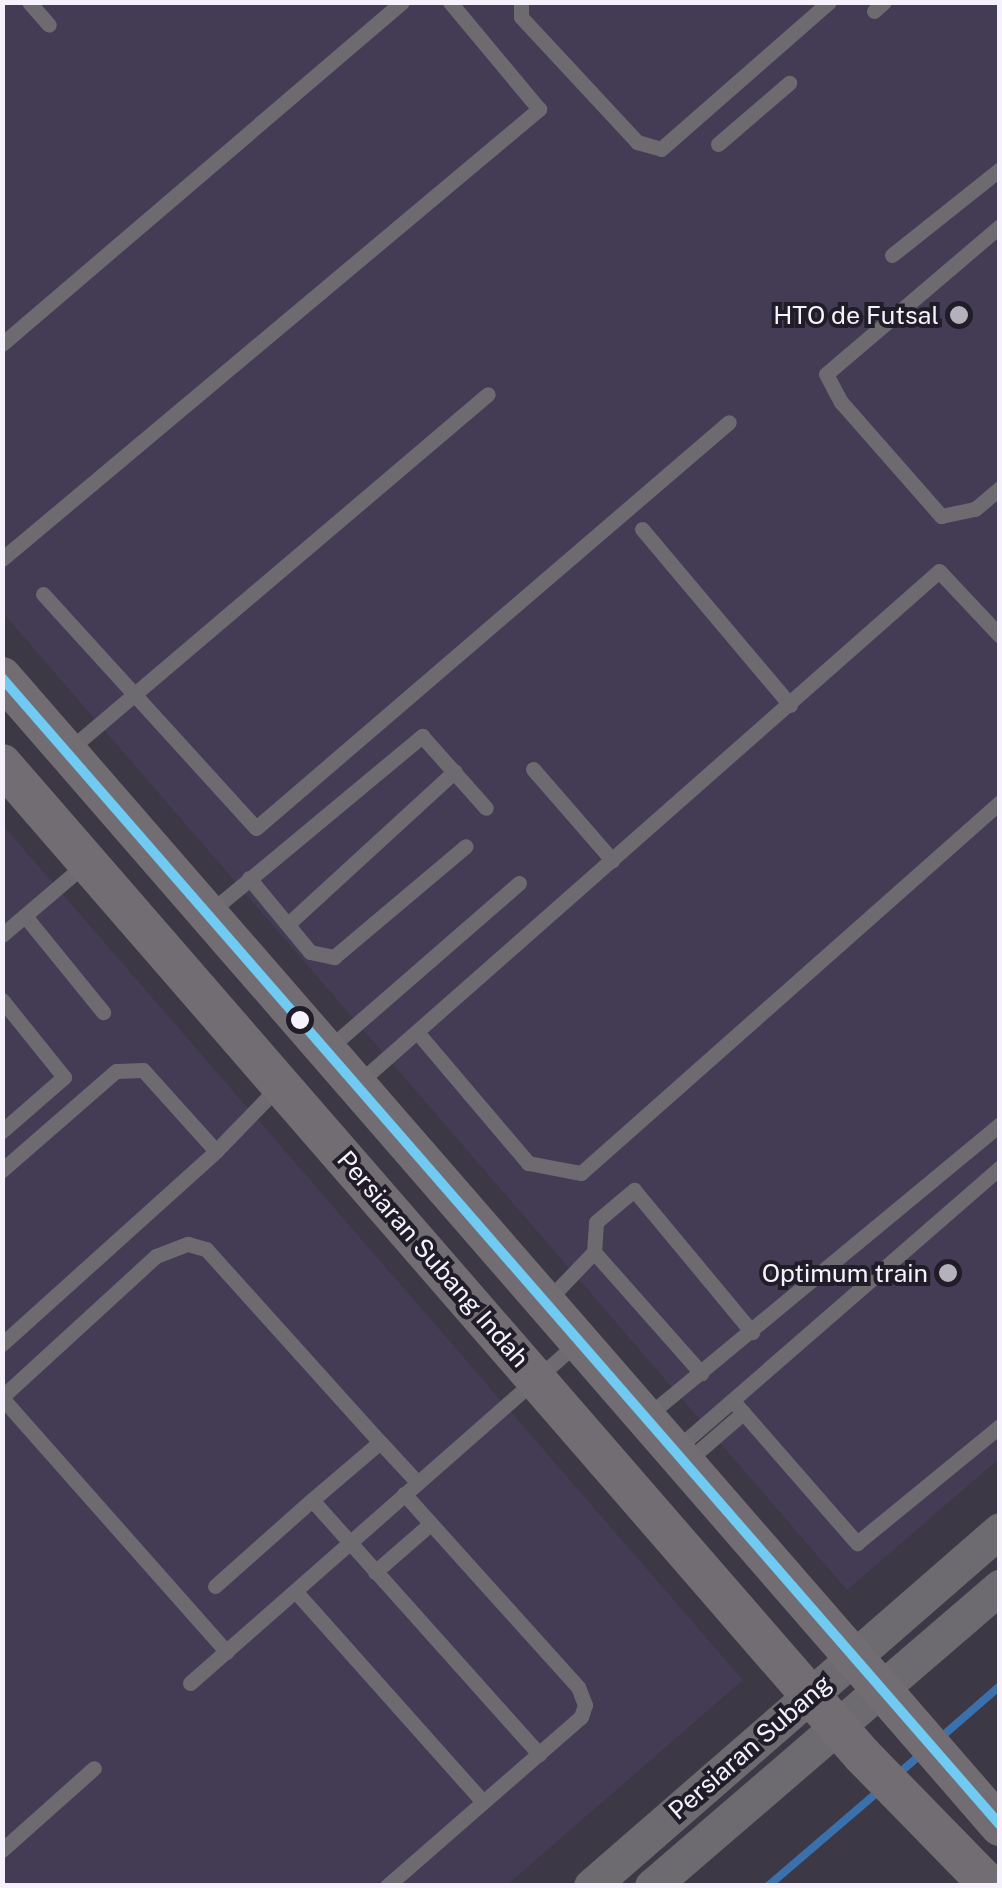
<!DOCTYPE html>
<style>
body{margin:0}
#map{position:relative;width:1002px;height:1888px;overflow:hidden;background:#3c3845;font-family:"Public Sans",sans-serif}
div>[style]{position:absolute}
.built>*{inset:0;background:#443b55}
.stream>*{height:8px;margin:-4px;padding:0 4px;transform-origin:4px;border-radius:4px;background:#3a71ad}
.service>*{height:15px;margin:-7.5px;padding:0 7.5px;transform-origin:7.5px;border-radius:7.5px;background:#6d6a70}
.tertiary>*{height:35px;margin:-17.5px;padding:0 17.5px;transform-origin:17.5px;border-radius:17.5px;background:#6d6a70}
.secondary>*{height:40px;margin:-20px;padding:0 20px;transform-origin:20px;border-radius:20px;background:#716d72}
.bus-1>*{height:10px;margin:-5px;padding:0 5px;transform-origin:5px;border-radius:5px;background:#71caf2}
.dots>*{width:28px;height:28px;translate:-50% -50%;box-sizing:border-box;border:5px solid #201d28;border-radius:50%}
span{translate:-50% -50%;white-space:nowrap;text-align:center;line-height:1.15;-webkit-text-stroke:8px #201d28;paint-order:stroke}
.poi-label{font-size:25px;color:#f5f2fe}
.right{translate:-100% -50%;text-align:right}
.street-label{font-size:25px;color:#f5f2fe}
.frame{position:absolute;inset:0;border:5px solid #f5f2fe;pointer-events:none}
</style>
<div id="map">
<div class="built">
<i style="clip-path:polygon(2px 3px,999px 3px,999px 1459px,847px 1590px,3px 613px)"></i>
<i style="clip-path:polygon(2px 824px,743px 1680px,507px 1885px,3px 1885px)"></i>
</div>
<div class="stream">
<i style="left:939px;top:1739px;width:81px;rotate:-41deg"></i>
<i style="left:897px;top:1775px;width:30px;rotate:-41deg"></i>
<i style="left:768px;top:1886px;width:146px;rotate:-40.6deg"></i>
</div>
<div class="service">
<i style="left:29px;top:2px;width:30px;rotate:49deg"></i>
<i style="left:521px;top:2px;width:15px;rotate:90deg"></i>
<i style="left:521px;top:17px;width:171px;rotate:47.1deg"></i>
<i style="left:637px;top:142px;width:25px;rotate:16deg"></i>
<i style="left:661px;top:149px;width:223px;rotate:-41.2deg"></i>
<i style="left:874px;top:11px;width:13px;rotate:-42deg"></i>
<i style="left:718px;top:144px;width:94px;rotate:-40.7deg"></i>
<i style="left:1000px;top:226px;width:228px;rotate:139.6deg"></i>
<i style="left:826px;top:374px;width:32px;rotate:62deg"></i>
<i style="left:841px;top:402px;width:152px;rotate:48.7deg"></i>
<i style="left:941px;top:516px;width:35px;rotate:-12deg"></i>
<i style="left:975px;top:509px;width:33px;rotate:-40deg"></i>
<i style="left:892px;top:255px;width:138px;rotate:-38.5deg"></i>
<i style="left:2px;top:344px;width:526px;rotate:-40.53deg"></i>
<i style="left:642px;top:529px;width:230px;rotate:49.9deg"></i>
<i style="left:2px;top:559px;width:701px;rotate:-39.96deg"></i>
<i style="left:539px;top:109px;width:139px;rotate:-129.8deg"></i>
<i style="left:43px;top:594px;width:316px;rotate:47.7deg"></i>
<i style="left:256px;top:828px;width:623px;rotate:-40.64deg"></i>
<i style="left:70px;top:749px;width:548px;rotate:-40.34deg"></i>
<i style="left:533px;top:769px;width:121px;rotate:49deg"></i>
<i style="left:249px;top:878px;width:96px;rotate:50.5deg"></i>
<i style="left:310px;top:952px;width:25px;rotate:12deg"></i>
<i style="left:334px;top:957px;width:172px;rotate:-40.1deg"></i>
<i style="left:210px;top:912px;width:276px;rotate:-39.7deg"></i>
<i style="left:422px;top:736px;width:96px;rotate:48.4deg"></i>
<i style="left:25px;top:916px;width:124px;rotate:50.9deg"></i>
<i style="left:288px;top:924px;width:226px;rotate:-42.5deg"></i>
<i style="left:2px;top:935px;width:109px;rotate:-40.5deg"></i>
<i style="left:2px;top:1000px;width:99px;rotate:51.2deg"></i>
<i style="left:64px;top:1077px;width:82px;rotate:138.9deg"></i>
<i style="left:417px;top:1032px;width:172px;rotate:49.7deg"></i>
<i style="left:528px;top:1163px;width:54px;rotate:10.7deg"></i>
<i style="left:581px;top:1173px;width:560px;rotate:-41.52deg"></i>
<i style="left:328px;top:1049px;width:253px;rotate:-41deg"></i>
<i style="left:356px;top:1085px;width:777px;rotate:-41.4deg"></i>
<i style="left:939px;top:571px;width:89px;rotate:46.8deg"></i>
<i style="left:2px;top:1170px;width:151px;rotate:-41deg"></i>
<i style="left:116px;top:1071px;width:27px;rotate:-2deg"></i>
<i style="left:143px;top:1070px;width:109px;rotate:48deg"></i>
<i style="left:594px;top:1252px;width:162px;rotate:48.5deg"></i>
<i style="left:546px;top:1302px;width:69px;rotate:-46.2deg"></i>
<i style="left:594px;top:1252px;width:30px;rotate:-86deg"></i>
<i style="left:596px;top:1222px;width:50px;rotate:-40.1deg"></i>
<i style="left:634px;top:1190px;width:185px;rotate:50.3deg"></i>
<i style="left:2px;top:1344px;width:288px;rotate:-42deg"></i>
<i style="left:216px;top:1151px;width:93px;rotate:-45.9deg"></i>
<i style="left:2px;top:1397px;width:209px;rotate:-42.5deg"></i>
<i style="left:156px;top:1256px;width:34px;rotate:-21deg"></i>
<i style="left:188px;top:1244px;width:19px;rotate:16deg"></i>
<i style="left:206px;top:1249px;width:260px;rotate:48deg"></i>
<i style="left:2px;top:1398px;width:339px;rotate:48.5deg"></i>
<i style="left:733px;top:1401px;width:189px;rotate:48.9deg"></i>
<i style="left:857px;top:1543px;width:185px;rotate:-39.3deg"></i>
<i style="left:646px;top:1417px;width:460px;rotate:-39.6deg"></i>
<i style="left:675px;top:1450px;width:431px;rotate:-41deg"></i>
<i style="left:685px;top:1463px;width:77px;rotate:-40.8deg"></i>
<i style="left:417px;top:1482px;width:54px;rotate:-132.8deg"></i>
<i style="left:380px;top:1442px;width:89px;rotate:139.5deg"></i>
<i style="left:312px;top:1500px;width:341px;rotate:48.2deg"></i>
<i style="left:375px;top:1572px;width:73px;rotate:-41.1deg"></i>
<i style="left:215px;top:1586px;width:130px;rotate:-41.6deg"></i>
<i style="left:296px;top:1592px;width:281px;rotate:48.3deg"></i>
<i style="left:190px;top:1683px;width:515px;rotate:-41.3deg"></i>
<i style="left:2px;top:1850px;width:123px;rotate:-41.7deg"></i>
<i style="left:387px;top:1886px;width:257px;rotate:-41.1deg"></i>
<i style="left:581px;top:1717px;width:13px;rotate:-72deg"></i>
<i style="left:585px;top:1705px;width:19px;rotate:-111deg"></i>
<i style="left:578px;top:1687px;width:260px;rotate:-132deg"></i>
</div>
<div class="tertiary">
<i style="left:591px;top:1886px;width:542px;rotate:-41.04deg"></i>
<i style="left:652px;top:1886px;width:459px;rotate:-40.7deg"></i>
</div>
<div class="secondary">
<i style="left:2px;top:677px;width:1522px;rotate:49.02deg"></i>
<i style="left:2px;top:764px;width:1312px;rotate:49.05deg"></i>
<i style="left:862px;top:1755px;width:183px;rotate:45.7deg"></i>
</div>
<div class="bus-1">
<i style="left:2px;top:678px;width:1520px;rotate:48.97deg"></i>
</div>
<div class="dots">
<i style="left:959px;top:315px;background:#b4b1bd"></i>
<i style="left:300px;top:1020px;background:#f5f2fe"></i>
<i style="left:948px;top:1273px;background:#b4b1bd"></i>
</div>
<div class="poi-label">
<span class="right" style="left:939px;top:315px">HTO de Futsal</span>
<span class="right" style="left:928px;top:1273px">Optimum train</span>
</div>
<div class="street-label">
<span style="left:433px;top:1259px;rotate:49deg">Persiaran Subang Indah</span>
<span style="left:750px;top:1747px;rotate:-41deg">Persiaran Subang</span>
</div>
<div class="frame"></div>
</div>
